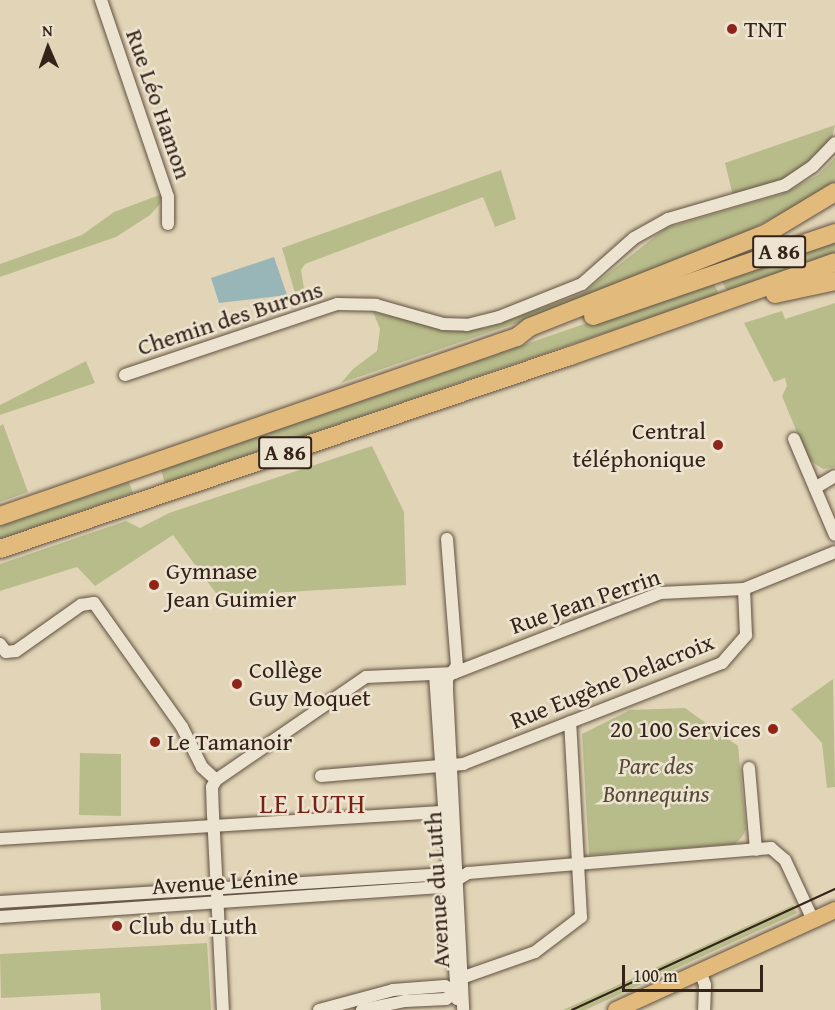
<!DOCTYPE html>
<meta charset="utf-8">
<style>
body{margin:0}
#map{position:relative;width:835px;height:1010px;overflow:hidden;background:#e2d5b7;font-family:"Gentium Book Plus",serif}
div>[style]{position:absolute}
.green>*{inset:0;background:#b8bc8b}
.water>*{inset:0;background:#98b6b8}
.roads{filter:drop-shadow(0 0 2px #605041) drop-shadow(0 0 2px #605041)}
.minor>*{height:12px;margin:-6px;padding:0 6px;transform-origin:6px;border-radius:6px;background:#ece4d0}
.major>*{height:16px;margin:-8px;padding:0 8px;transform-origin:8px;border-radius:8px;background:#e1ba7c}
.highway>*{height:18px;margin:-9px;padding:0 9px;transform-origin:9px;border-radius:9px;background:#e1ba7c}
.tram>*{height:1.5px;margin:-0.75px;padding:0 0.75px;transform-origin:0.75px;border-radius:0.75px;background:#35231a}
.dots>*{width:16px;height:16px;translate:-50% -50%;box-sizing:border-box;border:3px solid #ece4d0;border-radius:50%}
span{translate:-50% -50%;white-space:nowrap;text-align:center;line-height:1.15;-webkit-text-stroke:5px #ece4d0;paint-order:stroke}
.shield-label span{padding:2px 4px;background:#ece4d0;border:2px solid;border-radius:4px;-webkit-text-stroke-width:0}
.shield-label{font-size:22px;color:#35231a;font-weight:700}
.poi-label{font-size:24px;color:#35231a}
.left{translate:0 -50%;text-align:left}
.right{translate:-100% -50%;text-align:right}
.street-label{font-size:24px;color:#35231a}
.park-label{font-size:24px;color:#564936;font-style:italic}
.quarter-label{font-size:27px;color:#7a1f14;letter-spacing:1.5px}
.north{position:absolute;left:18px;top:18px;width:60px;height:60px;-webkit-text-stroke:4px #ece4d0;paint-order:stroke;rotate:358deg;font-size:16px;font-weight:700;line-height:24px;text-align:center;color:#35231a}
.north::after{content:'';display:block;margin:auto;width:21px;height:27px;background:#35231a;clip-path:polygon(50% 0,100% 100%,50% 72%,0 100%)}
.scale{position:absolute;left:622px;top:965px;width:141px;height:27px;box-sizing:border-box;border:3px solid #35231a;border-top:0;padding-left:8px;font-size:18px;line-height:21px;white-space:nowrap;color:#35231a;-webkit-text-stroke:4px #ece4d0;paint-order:stroke}
</style>
<div id="map">
<div class="green">
<i style="clip-path:polygon(835px 125px,831px 142px,807px 165px,777px 183px,733px 196px,725px 163px)"></i>
<i style="clip-path:polygon(835px 158px,835px 182px,829px 188px,737px 237px,587px 299px,341px 383px,353px 369px,377px 351px,380px 329px,373px 312px,451px 330px,486px 328px,583px 293px,666px 228px,782px 194px,818px 175px)"></i>
<i style="clip-path:polygon(501px 170px,516px 219px,495px 227px,483px 197px,305px 264px,301px 270px,304px 289px,295px 293px,282px 248px)"></i>
<i style="clip-path:polygon(162px 194px,160px 204px,150px 215px,116px 237px,0 277px,0 264px,82px 235px,114px 212px)"></i>
<i style="clip-path:polygon(835px 241px,835px 254px,727px 291px,720px 278px)"></i>
<i style="clip-path:polygon(712px 280px,719px 294px,165px 483px,161px 470px)"></i>
<i style="clip-path:polygon(835px 303px,835px 467px,823px 469px,809px 460px,798px 435px,782px 396px,787px 386px,785px 378px,774px 382px,744px 323px,782px 311px,785px 319px)"></i>
<i style="clip-path:polygon(86px 361px,95px 383px,0 415px,0 405px)"></i>
<i style="clip-path:polygon(3px 424px,28px 492px,0 502px,0 426px)"></i>
<i style="clip-path:polygon(372px 446px,404px 512px,406px 585px,218px 596px,173px 535px,95px 586px,77px 567px,0 591px,0 564px,126px 521px,140px 528px,169px 513px)"></i>
<i style="clip-path:polygon(129px 482px,133px 493px,0 539px,0 526px)"></i>
<i style="clip-path:polygon(833px 679px,835px 787px,827px 788px,822px 743px,791px 709px)"></i>
<i style="clip-path:polygon(685px 708px,738px 746px,746px 829px,742px 837px,735px 844px,589px 855px,582px 734px,630px 710px)"></i>
<i style="clip-path:polygon(80px 753px,121px 754px,121px 816px,79px 815px)"></i>
<i style="clip-path:polygon(793px 905px,797px 913px,585px 1010px,563px 1010px)"></i>
<i style="clip-path:polygon(207px 943px,211px 1010px,101px 1010px,100px 993px,1px 998px,0 954px)"></i>
</div>
<div class="water">
<i style="clip-path:polygon(274px 257px,287px 295px,219px 303px,211px 278px)"></i>
</div>
<div class="roads">
<div class="minor">
<i style="left:101px;top:0;width:208px;rotate:71.2deg"></i>
<i style="left:168px;top:197px;width:27px;rotate:90deg"></i>
<i style="left:125px;top:375px;width:224px;rotate:-18.5deg"></i>
<i style="left:337px;top:304px;width:39px;rotate:1deg"></i>
<i style="left:376px;top:305px;width:70px;rotate:15.8deg"></i>
<i style="left:443px;top:324px;width:24px;rotate:2deg"></i>
<i style="left:467px;top:325px;width:33px;rotate:-14deg"></i>
<i style="left:499px;top:317px;width:89px;rotate:-21.7deg"></i>
<i style="left:582px;top:284px;width:69px;rotate:-41.5deg"></i>
<i style="left:634px;top:238px;width:39px;rotate:-29deg"></i>
<i style="left:668px;top:219px;width:122px;rotate:-16.2deg"></i>
<i style="left:785px;top:185px;width:34px;rotate:-34deg"></i>
<i style="left:813px;top:166px;width:32px;rotate:-46deg"></i>
<i style="left:794px;top:439px;width:104px;rotate:66.9deg"></i>
<i style="left:815px;top:488px;width:23px;rotate:-31deg"></i>
<i style="left:447px;top:539px;width:127px;rotate:85.5deg"></i>
<i style="left:457px;top:666px;width:16px;rotate:128deg"></i>
<i style="left:447px;top:679px;width:11px;rotate:90deg"></i>
<i style="left:447px;top:690px;width:320px;rotate:87.1deg"></i>
<i style="left:0;top:644px;width:10px;rotate:53deg"></i>
<i style="left:6px;top:652px;width:10px;rotate:-6deg"></i>
<i style="left:16px;top:651px;width:80px;rotate:-35.3deg"></i>
<i style="left:81px;top:605px;width:13px;rotate:-9deg"></i>
<i style="left:94px;top:603px;width:152px;rotate:54.6deg"></i>
<i style="left:182px;top:727px;width:45px;rotate:63.4deg"></i>
<i style="left:202px;top:767px;width:19px;rotate:43deg"></i>
<i style="left:216px;top:780px;width:8px;rotate:120deg"></i>
<i style="left:212px;top:787px;width:27px;rotate:88deg"></i>
<i style="left:213px;top:814px;width:196px;rotate:87.1deg"></i>
<i style="left:435px;top:674px;width:326px;rotate:86.1deg"></i>
<i style="left:749px;top:768px;width:82px;rotate:85.1deg"></i>
<i style="left:321px;top:776px;width:143px;rotate:-4.8deg"></i>
<i style="left:463px;top:764px;width:278px;rotate:-21.3deg"></i>
<i style="left:722px;top:663px;width:37px;rotate:-49deg"></i>
<i style="left:746px;top:635px;width:46px;rotate:-92.5deg"></i>
<i style="left:216px;top:780px;width:182px;rotate:-34.5deg"></i>
<i style="left:366px;top:677px;width:88px;rotate:-2.6deg"></i>
<i style="left:454px;top:673px;width:221px;rotate:-21.2deg"></i>
<i style="left:660px;top:593px;width:84px;rotate:-2.7deg"></i>
<i style="left:744px;top:589px;width:98px;rotate:-22.1deg"></i>
<i style="left:0;top:839px;width:444px;rotate:-3.5deg"></i>
<i style="left:0;top:902px;width:443px;rotate:-3.6deg"></i>
<i style="left:442px;top:874px;width:8px;rotate:45deg"></i>
<i style="left:448px;top:880px;width:10px;rotate:-6deg"></i>
<i style="left:458px;top:879px;width:12px;rotate:-31deg"></i>
<i style="left:468px;top:873px;width:304px;rotate:-4.7deg"></i>
<i style="left:771px;top:848px;width:18px;rotate:41deg"></i>
<i style="left:785px;top:860px;width:66px;rotate:65deg"></i>
<i style="left:0;top:917px;width:446px;rotate:-3.9deg"></i>
<i style="left:445px;top:887px;width:8px;rotate:-67deg"></i>
<i style="left:700px;top:971px;width:15px;rotate:70deg"></i>
<i style="left:705px;top:985px;width:25px;rotate:92deg"></i>
<i style="left:464px;top:977px;width:75px;rotate:-19.4deg"></i>
<i style="left:535px;top:952px;width:58px;rotate:-37.3deg"></i>
<i style="left:581px;top:917px;width:195px;rotate:-93.2deg"></i>
<i style="left:319px;top:1010px;width:77px;rotate:-15.1deg"></i>
<i style="left:393px;top:990px;width:52px;rotate:-4.4deg"></i>
<i style="left:445px;top:986px;width:13px;rotate:29deg"></i>
<i style="left:456px;top:992px;width:12px;rotate:145deg"></i>
<i style="left:446px;top:999px;width:41px;rotate:177.2deg"></i>
<i style="left:405px;top:1001px;width:44px;rotate:168.2deg"></i>
</div>
<div class="major">
<i style="left:616px;top:1010px;width:241px;rotate:-24.5deg"></i>
</div>
<div class="highway">
<i style="left:775px;top:294px;width:61px;rotate:-12.2deg"></i>
<i style="left:593px;top:316px;width:256px;rotate:-18.9deg"></i>
<i style="left:0;top:516px;width:547px;rotate:-19.1deg"></i>
<i style="left:517px;top:337px;width:16px;rotate:-38deg"></i>
<i style="left:530px;top:327px;width:255px;rotate:-21.6deg"></i>
<i style="left:767px;top:233px;width:79px;rotate:-31.1deg"></i>
<i style="left:0;top:549px;width:602px;rotate:-18.71deg"></i>
<i style="left:570px;top:356px;width:281px;rotate:-19.5deg"></i>
</div>
</div>
<div class="tram">
<i style="left:572px;top:1010px;width:289px;rotate:-24.7deg"></i>
</div>
<div class="dots">
<i style="left:732px;top:29px;background:#8f2418"></i>
<i style="left:718px;top:445px;background:#8f2418"></i>
<i style="left:154px;top:585px;background:#8f2418"></i>
<i style="left:237px;top:684px;background:#8f2418"></i>
<i style="left:773px;top:729px;background:#8f2418"></i>
<i style="left:155px;top:742px;background:#8f2418"></i>
<i style="left:117px;top:926px;background:#8f2418"></i>
</div>
<div class="shield-label">
<span style="left:779px;top:252px">A 86</span>
<span style="left:285px;top:453px">A 86</span>
</div>
<div class="poi-label">
<span class="left" style="left:744px;top:29px">TNT</span>
<span class="right" style="left:706px;top:445px">Central<br>téléphonique</span>
<span class="left" style="left:166px;top:585px">Gymnase<br>Jean Guimier</span>
<span class="left" style="left:249px;top:684px">Collège<br>Guy Moquet</span>
<span class="right" style="left:761px;top:729px">20 100 Services</span>
<span class="left" style="left:167px;top:742px">Le Tamanoir</span>
<span class="left" style="left:129px;top:926px">Club du Luth</span>
</div>
<div class="street-label">
<span style="left:159px;top:104px;rotate:71deg">Rue Léo Hamon</span>
<span style="left:230px;top:318px;rotate:-18deg">Chemin des Burons</span>
<span style="left:585px;top:601px;rotate:-19deg">Rue Jean Perrin</span>
<span style="left:612px;top:681px;rotate:-22deg">Rue Eugène Delacroix</span>
<span style="left:225px;top:881px;rotate:-4deg">Avenue Lénine</span>
<span style="left:437px;top:890px;rotate:-93deg">Avenue du Luth</span>
</div>
<div class="park-label">
<span style="left:656px;top:780px">Parc des<br>Bonnequins</span>
</div>
<div class="quarter-label">
<span style="left:313px;top:804px">LE LUTH</span>
</div>
<div class="north">N</div>
<div class="scale">100 m</div>
</div>
